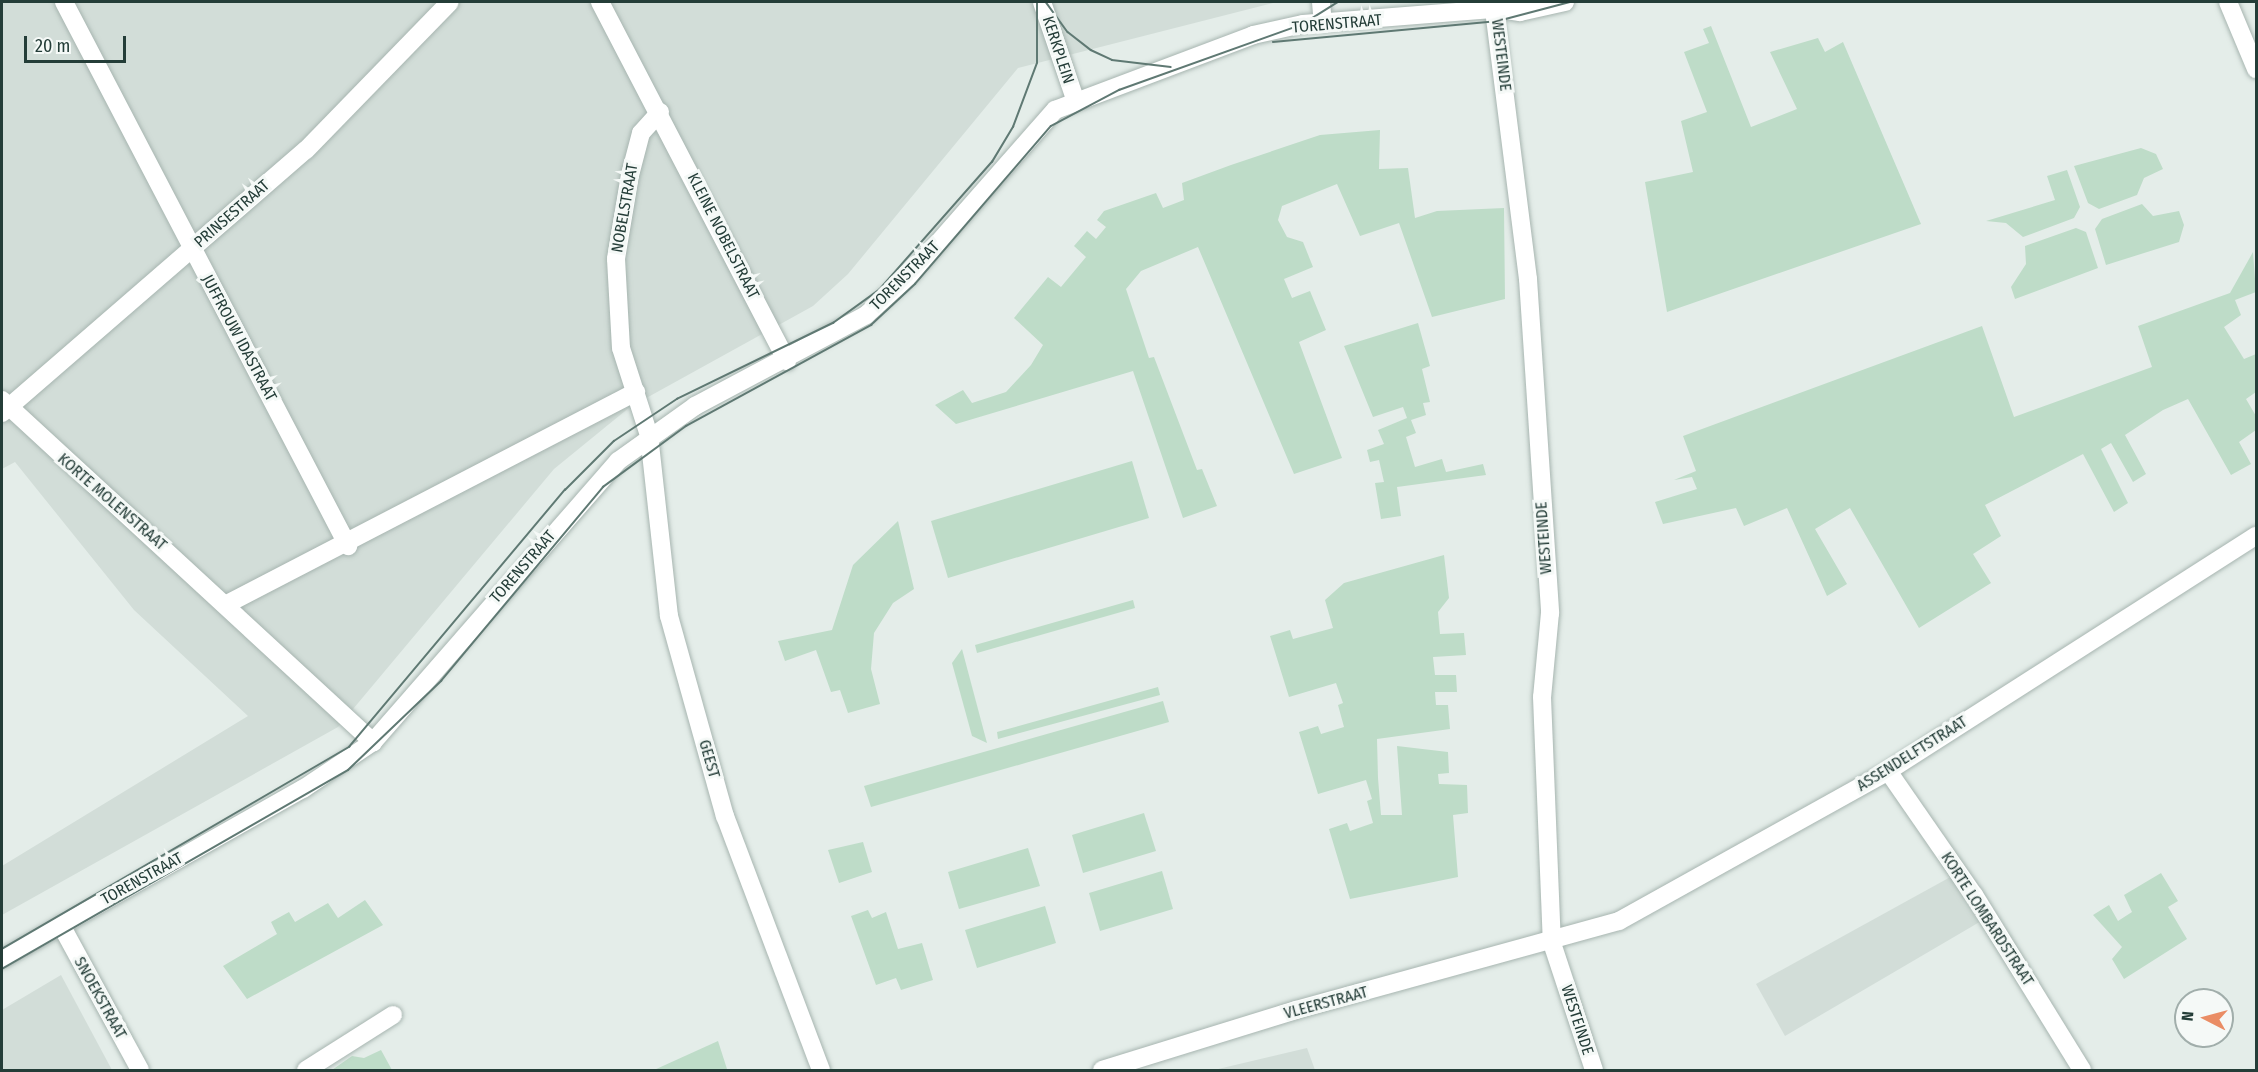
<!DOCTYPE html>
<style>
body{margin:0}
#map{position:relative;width:2258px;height:1072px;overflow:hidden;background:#e4ede9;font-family:"Fira Sans Condensed",sans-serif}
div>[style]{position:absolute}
.built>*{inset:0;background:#d2ddd8}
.green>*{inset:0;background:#bedcc8}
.roads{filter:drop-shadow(0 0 2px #a7b5b0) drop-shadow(0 0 2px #a7b5b0)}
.minor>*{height:18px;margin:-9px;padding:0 9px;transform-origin:9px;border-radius:9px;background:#fff}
.tram>*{height:1.5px;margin:-0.75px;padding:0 0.75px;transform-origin:0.75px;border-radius:0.75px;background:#5f7973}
span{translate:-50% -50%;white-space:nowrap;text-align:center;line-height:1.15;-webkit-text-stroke:6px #f5f9f7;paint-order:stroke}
.street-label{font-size:16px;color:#243d38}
.frame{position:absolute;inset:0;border:3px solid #243d38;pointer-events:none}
.north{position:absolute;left:2174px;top:988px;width:60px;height:60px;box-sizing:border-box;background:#f5f9f7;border:2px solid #a1aeab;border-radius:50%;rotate:276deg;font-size:16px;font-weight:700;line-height:24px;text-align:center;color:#243d38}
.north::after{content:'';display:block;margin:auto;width:21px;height:27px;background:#ea8d65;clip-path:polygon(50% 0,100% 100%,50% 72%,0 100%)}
.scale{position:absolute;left:24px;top:36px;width:102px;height:27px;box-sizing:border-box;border:3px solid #243d38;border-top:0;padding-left:8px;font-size:18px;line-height:21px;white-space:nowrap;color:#243d38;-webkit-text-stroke:4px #f5f9f7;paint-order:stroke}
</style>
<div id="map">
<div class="built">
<i style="clip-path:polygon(2px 2px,1277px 2px,1018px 68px,848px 274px,813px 306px,630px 407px,554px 469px,338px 727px,2px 915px,2px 866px,248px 716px,134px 610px,15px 462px,2px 469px)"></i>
<i style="clip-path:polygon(1954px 875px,1983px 920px,1785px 1036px,1756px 984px)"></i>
<i style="clip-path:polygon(61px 975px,112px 1070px,2px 1070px,2px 1010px)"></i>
<i style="clip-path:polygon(1307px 1048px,1315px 1070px,1214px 1070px)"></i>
</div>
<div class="green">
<i style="clip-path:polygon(1711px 26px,1751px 127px,1797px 109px,1770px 52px,1818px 38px,1825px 52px,1843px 42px,1921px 224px,1667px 312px,1645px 182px,1693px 172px,1681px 121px,1707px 112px,1684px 52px,1709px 43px,1703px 29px)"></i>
<i style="clip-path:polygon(1380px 130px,1379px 169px,1408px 168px,1415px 218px,1437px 211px,1504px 208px,1505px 299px,1432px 317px,1399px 223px,1360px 236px,1337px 184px,1282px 206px,1278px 220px,1287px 237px,1303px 242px,1313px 267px,1284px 279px,1292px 298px,1310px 291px,1326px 330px,1299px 342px,1342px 458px,1294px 474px,1198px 247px,1141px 271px,1126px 289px,1149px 358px,1154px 357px,1197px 470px,1202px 469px,1217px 506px,1183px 518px,1133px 371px,956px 424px,935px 405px,963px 390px,972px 403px,1006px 392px,1031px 365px,1043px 345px,1014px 318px,1048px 277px,1061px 287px,1086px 257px,1074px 246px,1087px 231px,1096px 239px,1106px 227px,1097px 220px,1104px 211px,1156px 193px,1163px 208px,1184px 200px,1182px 183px,1231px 165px,1320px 135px)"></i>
<i style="clip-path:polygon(2141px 148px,2156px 154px,2163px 169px,2144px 178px,2137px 195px,2099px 209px,2088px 203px,2074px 166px)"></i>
<i style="clip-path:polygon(2067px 170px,2080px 207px,2074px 218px,2023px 237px,2006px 223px,1986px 221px,2055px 200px,2047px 176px)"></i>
<i style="clip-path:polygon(2142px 204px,2153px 216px,2179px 211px,2184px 225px,2179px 242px,2106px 265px,2095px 229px,2102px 219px)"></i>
<i style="clip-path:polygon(2076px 228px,2086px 232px,2098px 268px,2015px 299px,2011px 287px,2026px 264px,2025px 246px)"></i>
<i style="clip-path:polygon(2253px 252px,2256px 292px,2235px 300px,2241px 315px,2224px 327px,2244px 359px,2256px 354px,2256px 392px,2246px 399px,2256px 416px,2256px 430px,2239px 442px,2251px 464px,2231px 475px,2188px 399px,2163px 410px,2125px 435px,2146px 474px,2133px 482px,2111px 443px,2101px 449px,2128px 503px,2114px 512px,2083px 454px,1985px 505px,2001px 536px,1973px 554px,1991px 583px,1919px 628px,1850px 508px,1815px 529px,1847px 584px,1827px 596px,1787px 508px,1744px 526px,1736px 508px,1663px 524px,1655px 502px,1697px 489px,1692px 477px,1674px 480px,1696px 471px,1683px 436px,1982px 326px,2014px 417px,2152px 367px,2138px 326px,2230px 293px)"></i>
<i style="clip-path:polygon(1418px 323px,1430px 366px,1422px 369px,1430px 402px,1423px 403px,1426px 415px,1411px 420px,1416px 433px,1406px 437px,1415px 467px,1442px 459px,1446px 472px,1483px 464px,1486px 475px,1397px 487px,1401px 516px,1381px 519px,1375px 483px,1384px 482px,1379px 460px,1370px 462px,1367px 450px,1384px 444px,1378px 430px,1407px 418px,1403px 407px,1373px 417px,1344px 346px)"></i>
<i style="clip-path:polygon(1132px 461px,1149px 518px,948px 578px,931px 521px)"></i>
<i style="clip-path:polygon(898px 521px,914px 589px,893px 603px,874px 633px,871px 669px,880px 704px,848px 713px,840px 690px,831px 692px,816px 650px,785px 661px,778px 641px,832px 630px,853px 565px)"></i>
<i style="clip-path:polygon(1444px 555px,1449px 598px,1438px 612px,1440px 634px,1464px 633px,1466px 655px,1433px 657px,1435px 675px,1456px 675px,1457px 692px,1435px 692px,1436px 705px,1448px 705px,1450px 729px,1377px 739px,1378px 778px,1381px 815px,1402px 815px,1397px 746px,1448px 752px,1449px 773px,1438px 774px,1439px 784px,1467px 785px,1468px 813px,1453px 815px,1458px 877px,1350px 899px,1329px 829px,1347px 823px,1350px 831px,1373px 823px,1367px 801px,1372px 799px,1366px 780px,1318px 794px,1299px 732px,1318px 726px,1321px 734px,1344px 727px,1338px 705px,1343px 703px,1336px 683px,1289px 697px,1270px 636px,1290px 630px,1293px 639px,1333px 628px,1325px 600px,1344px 583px)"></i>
<i style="clip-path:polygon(1133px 600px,1135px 608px,977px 653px,975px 645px)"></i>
<i style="clip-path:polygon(962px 649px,987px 743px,972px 736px,952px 663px)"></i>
<i style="clip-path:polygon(1158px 687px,1160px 695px,998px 739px,997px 732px)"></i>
<i style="clip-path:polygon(1163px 701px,1169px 722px,871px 807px,864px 786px)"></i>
<i style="clip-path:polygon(1144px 813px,1156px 851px,1083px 873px,1072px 835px)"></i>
<i style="clip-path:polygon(863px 842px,872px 872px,839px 883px,828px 850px)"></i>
<i style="clip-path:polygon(1028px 848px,1040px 886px,959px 909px,948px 872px)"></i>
<i style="clip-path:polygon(1162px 871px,1173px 909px,1100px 931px,1089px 893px)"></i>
<i style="clip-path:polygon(2161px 873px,2178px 901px,2168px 907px,2187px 939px,2124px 979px,2112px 959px,2122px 947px,2093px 915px,2109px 905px,2118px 921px,2132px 912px,2124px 895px)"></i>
<i style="clip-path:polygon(365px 900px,383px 925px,247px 999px,223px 966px,277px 934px,271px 922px,289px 912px,295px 922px,328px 903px,338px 918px)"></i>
<i style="clip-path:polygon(1045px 906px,1056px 943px,977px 968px,965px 930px)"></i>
<i style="clip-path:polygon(868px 910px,872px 918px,886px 912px,898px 949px,922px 943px,933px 980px,901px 990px,896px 978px,876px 985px,851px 916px)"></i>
<i style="clip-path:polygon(718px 1041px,727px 1069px,654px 1070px)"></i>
<i style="clip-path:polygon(381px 1050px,392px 1070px,332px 1070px,352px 1056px,364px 1058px)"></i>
</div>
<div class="roads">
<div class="minor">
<i style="left:64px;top:2px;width:614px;rotate:62.43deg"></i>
<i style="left:600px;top:2px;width:405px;rotate:62.5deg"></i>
<i style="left:1042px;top:2px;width:102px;rotate:71.2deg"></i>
<i style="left:1321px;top:2px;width:21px;rotate:85deg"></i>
<i style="left:1493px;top:2px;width:279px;rotate:82.8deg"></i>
<i style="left:1528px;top:279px;width:335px;rotate:86.2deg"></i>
<i style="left:1550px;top:613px;width:84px;rotate:95.4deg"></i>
<i style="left:1542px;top:697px;width:246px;rotate:87.7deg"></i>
<i style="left:1552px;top:943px;width:134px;rotate:71.7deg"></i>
<i style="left:2228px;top:2px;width:73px;rotate:67.3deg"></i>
<i style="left:1500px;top:9px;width:20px;rotate:9deg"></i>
<i style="left:1520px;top:12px;width:46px;rotate:-12.5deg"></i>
<i style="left:660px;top:112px;width:28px;rotate:132deg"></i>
<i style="left:641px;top:133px;width:43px;rotate:104.7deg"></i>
<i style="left:630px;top:175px;width:85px;rotate:99.5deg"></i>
<i style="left:616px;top:259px;width:89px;rotate:86.8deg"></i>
<i style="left:621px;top:348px;width:91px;rotate:72.2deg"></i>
<i style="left:649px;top:435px;width:182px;rotate:83.7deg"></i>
<i style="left:669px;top:616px;width:208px;rotate:74.4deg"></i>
<i style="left:725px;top:816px;width:272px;rotate:69.3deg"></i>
<i style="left:2px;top:400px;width:505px;rotate:42.67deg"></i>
<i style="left:2px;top:413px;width:402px;rotate:-40.9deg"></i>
<i style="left:306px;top:150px;width:206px;rotate:-45.8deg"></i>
<i style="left:227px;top:604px;width:461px;rotate:-27.4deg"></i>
<i style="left:1888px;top:771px;width:151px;rotate:55.3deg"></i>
<i style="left:1974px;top:895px;width:206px;rotate:58.3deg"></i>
<i style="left:61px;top:925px;width:165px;rotate:61.4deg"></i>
<i style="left:2px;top:959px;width:346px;rotate:-29.5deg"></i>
<i style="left:303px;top:789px;width:84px;rotate:-33.9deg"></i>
<i style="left:373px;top:742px;width:373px;rotate:-48.9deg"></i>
<i style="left:618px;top:461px;width:95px;rotate:-35.5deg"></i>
<i style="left:695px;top:406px;width:194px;rotate:-28deg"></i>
<i style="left:866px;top:315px;width:59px;rotate:-42.3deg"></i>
<i style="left:910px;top:275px;width:220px;rotate:-48.7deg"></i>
<i style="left:1055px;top:110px;width:212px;rotate:-20.7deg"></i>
<i style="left:1253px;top:35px;width:51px;rotate:-12.4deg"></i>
<i style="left:1303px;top:24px;width:193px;rotate:-4.5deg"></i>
<i style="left:1495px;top:9px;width:22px;rotate:-18deg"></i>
<i style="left:306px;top:1070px;width:103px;rotate:-32.3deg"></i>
<i style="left:1102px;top:1070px;width:203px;rotate:-17.2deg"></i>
<i style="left:1296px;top:1010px;width:335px;rotate:-15.4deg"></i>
<i style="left:1619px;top:921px;width:308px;rotate:-29.1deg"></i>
<i style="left:1888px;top:771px;width:437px;rotate:-32.6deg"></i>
</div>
</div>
<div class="tram">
<i style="left:1046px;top:2px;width:37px;rotate:54deg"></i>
<i style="left:1068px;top:32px;width:29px;rotate:38deg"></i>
<i style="left:1091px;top:50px;width:23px;rotate:25deg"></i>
<i style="left:1112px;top:60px;width:59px;rotate:6.8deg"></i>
<i style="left:1273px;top:42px;width:226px;rotate:-5.3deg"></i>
<i style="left:1498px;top:21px;width:74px;rotate:-14.8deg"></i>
<i style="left:2px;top:949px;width:402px;rotate:-30.2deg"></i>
<i style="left:349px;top:747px;width:336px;rotate:-50deg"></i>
<i style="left:565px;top:490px;width:69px;rotate:-45deg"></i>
<i style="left:614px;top:441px;width:76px;rotate:-33.7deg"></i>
<i style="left:677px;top:399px;width:174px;rotate:-26deg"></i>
<i style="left:833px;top:323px;width:57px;rotate:-35.7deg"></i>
<i style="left:879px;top:290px;width:171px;rotate:-48.6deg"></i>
<i style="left:992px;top:162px;width:41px;rotate:-59deg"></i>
<i style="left:1013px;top:127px;width:68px;rotate:-69.4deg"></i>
<i style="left:1037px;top:63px;width:61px;rotate:-90deg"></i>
<i style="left:2px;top:969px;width:399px;rotate:-29.9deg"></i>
<i style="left:348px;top:770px;width:129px;rotate:-43.7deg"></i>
<i style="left:441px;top:681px;width:253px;rotate:-50.1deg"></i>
<i style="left:603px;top:487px;width:103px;rotate:-36.3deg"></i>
<i style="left:686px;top:426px;width:211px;rotate:-28.6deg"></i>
<i style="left:871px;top:325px;width:60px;rotate:-43deg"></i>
<i style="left:915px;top:284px;width:208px;rotate:-49.3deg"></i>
<i style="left:1051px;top:126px;width:77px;rotate:-27.9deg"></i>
<i style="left:1119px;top:90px;width:195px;rotate:-19.7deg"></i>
<i style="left:1303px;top:24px;width:41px;rotate:-32.2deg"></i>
</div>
<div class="street-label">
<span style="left:1337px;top:24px;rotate:-5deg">TORENSTRAAT</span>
<span style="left:1058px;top:50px;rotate:72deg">KERKPLEIN</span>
<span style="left:1501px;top:55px;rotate:83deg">WESTEINDE</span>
<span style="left:625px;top:208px;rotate:-80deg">NOBELSTRAAT</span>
<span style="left:232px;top:214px;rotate:-41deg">PRINSESTRAAT</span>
<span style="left:723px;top:236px;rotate:63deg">KLEINE NOBELSTRAAT</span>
<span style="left:905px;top:276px;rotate:-45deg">TORENSTRAAT</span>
<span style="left:239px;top:338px;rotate:62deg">JUFFROUW IDASTRAAT</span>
<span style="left:112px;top:502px;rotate:41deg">KORTE MOLENSTRAAT</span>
<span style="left:1544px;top:538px;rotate:-94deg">WESTEINDE</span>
<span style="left:523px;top:567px;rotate:-49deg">TORENSTRAAT</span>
<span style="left:1912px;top:754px;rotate:-32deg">ASSENDELFTSTRAAT</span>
<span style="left:709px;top:759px;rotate:74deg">GEEST</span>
<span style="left:142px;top:879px;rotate:-29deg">TORENSTRAAT</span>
<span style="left:1987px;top:919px;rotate:57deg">KORTE LOMBARDSTRAAT</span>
<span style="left:100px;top:998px;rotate:61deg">SNOEKSTRAAT</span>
<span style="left:1326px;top:1003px;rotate:-15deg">VLEERSTRAAT</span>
<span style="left:1577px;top:1020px;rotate:72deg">WESTEINDE</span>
</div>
<div class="frame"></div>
<div class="north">N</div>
<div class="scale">20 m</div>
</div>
